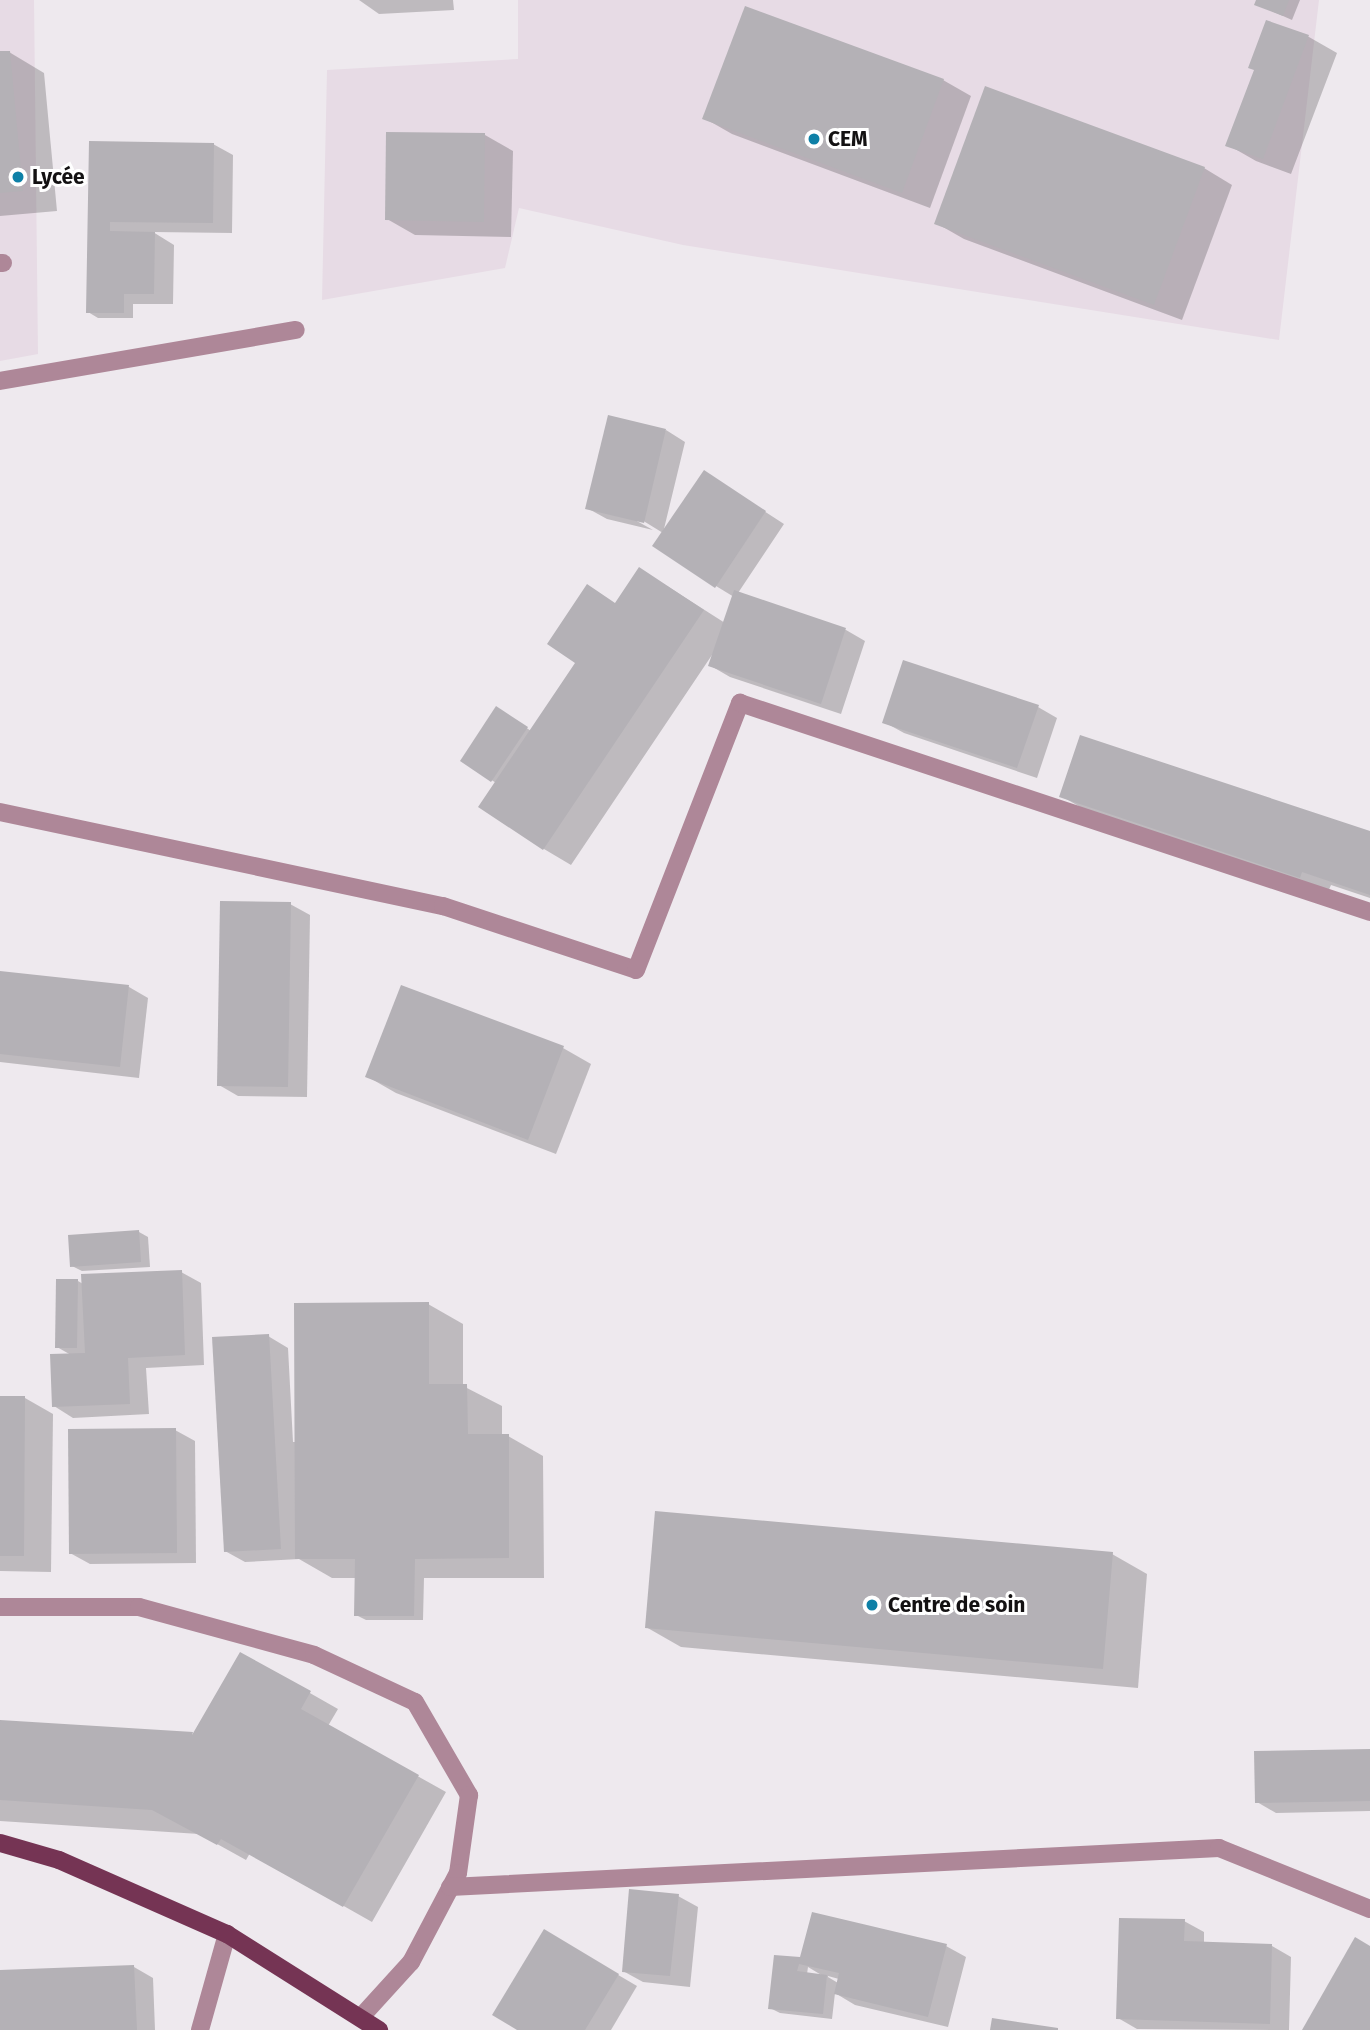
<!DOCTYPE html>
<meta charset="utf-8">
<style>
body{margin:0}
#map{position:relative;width:1370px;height:2030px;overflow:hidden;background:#eee9ee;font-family:"Fira Sans",sans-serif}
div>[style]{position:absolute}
.built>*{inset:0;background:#e7dbe5}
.shadow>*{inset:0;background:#0003}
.building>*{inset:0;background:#b4b1b6}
.minor>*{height:18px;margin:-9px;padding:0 9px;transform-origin:9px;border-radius:9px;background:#ae8798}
.major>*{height:18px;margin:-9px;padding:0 9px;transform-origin:9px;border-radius:9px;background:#753454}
.dots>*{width:19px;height:19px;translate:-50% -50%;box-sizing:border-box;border:4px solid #fff;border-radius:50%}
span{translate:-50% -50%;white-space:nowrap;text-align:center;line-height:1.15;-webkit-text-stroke:6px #fff;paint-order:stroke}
.poi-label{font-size:21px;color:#131112;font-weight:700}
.left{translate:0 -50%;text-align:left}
</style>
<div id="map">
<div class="built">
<i style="clip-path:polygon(0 0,34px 0,38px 354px,0 361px)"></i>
<i style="clip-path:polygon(518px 0,1319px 0,1279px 340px,683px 245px,519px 208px,505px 268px,322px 300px,327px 70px,518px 59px)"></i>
</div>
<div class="shadow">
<i style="clip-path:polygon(359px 0,453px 0,454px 10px,379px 14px)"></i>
<i style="clip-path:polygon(1258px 0,1300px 0,1292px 20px,1256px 4px)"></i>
<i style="clip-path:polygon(1267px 22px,1309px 37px,1337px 53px,1291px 174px,1256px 161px,1228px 145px,1256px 70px)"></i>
<i style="clip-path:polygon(9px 52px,44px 73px,57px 211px,0 216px,0 53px)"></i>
<i style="clip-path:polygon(943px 80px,971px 96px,930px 208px,732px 134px,704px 118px)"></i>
<i style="clip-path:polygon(485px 135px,513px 151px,511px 237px,415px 235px,387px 219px)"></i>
<i style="clip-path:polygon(213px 144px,233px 155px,232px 233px,153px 232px,174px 245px,173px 304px,133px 304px,133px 318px,98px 318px,88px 312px,89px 221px)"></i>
<i style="clip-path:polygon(1204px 168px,1232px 185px,1182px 320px,964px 239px,936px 223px)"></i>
<i style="clip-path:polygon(666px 430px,685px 442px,663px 533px,637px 517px,635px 520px,653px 530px,607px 519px,587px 508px)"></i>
<i style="clip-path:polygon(722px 484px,784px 524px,738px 593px,846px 630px,865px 641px,841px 714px,730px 677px,711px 666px,714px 652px,571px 865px,544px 849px,496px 783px,462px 760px,506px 714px,531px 731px,616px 605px,667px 586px,725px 623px,734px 597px,716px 586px)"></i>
<i style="clip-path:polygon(1038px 707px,1057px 718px,1037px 778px,904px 733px,884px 722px)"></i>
<i style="clip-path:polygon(1061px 796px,1370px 833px,1370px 898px,1331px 885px,1328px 892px,1089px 812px)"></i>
<i style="clip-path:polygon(290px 904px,310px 915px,307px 1097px,238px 1096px,219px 1085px)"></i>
<i style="clip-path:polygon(0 973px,129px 987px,148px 998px,139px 1078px,0 1062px)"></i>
<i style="clip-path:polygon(563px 1048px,591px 1064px,556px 1154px,396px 1093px,368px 1077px)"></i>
<i style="clip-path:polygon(139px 1232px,148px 1237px,150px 1267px,82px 1271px,72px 1266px)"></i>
<i style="clip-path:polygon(181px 1272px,201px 1283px,204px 1365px,146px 1368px,149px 1414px,73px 1418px,54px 1406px,71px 1355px,57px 1347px,78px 1281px,83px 1284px)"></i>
<i style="clip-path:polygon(428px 1304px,463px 1324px,463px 1386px,502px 1406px,502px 1436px,508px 1436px,543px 1456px,544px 1578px,424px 1578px,423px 1620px,366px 1620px,356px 1615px,356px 1578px,332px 1578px,299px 1559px,245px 1562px,225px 1551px,268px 1336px,288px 1348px,293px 1442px,296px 1442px)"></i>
<i style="clip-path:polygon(0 1398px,25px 1398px,53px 1414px,51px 1572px,0 1571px)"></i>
<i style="clip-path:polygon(175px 1430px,195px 1441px,196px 1563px,90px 1564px,70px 1553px)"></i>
<i style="clip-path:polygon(1112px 1554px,1147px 1574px,1138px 1688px,681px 1647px,646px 1627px)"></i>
<i style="clip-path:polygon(241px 1654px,338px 1709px,328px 1726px,446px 1792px,372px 1922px,250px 1853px,246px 1860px,199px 1834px,0 1821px,0 1722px,194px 1735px)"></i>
<i style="clip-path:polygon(1370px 1751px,1370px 1811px,1276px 1813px,1257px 1802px)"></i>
<i style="clip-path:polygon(678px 1896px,698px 1907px,690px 1987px,643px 1982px,623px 1971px)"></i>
<i style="clip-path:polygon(1184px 1921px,1204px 1932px,1204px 1943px,1272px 1946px,1291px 1957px,1289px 2030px,1137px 2029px,1118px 2018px)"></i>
<i style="clip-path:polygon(545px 1932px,637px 1986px,611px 2030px,520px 2030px)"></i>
<i style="clip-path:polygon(evenodd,946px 1946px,966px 1957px,948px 2027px,855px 2005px,835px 1993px,832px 2019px,780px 2013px,770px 2008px,799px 1959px,946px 1946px,808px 1967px,823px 1976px,807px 1974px,808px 1967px,946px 1946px,828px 1976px,839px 1979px,838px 1983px,828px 1977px,828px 1976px)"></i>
<i style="clip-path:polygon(134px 1967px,153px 1978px,155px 2030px,0 2030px,0 1972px)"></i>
</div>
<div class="building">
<i style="clip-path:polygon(1256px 0,1289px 0,1283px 16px,1254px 5px)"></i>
<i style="clip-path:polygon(745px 6px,944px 79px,902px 193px,702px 119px)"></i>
<i style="clip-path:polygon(1266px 20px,1309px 35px,1263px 159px,1225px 146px,1254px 70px,1248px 68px)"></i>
<i style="clip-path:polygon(0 51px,10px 51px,23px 191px,0 193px)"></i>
<i style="clip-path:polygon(985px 86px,1205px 167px,1154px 305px,934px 224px)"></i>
<i style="clip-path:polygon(386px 132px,485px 133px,484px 222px,385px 220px)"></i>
<i style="clip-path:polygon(89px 141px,214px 143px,213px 223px,110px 222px,110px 231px,155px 232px,154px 294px,124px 294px,124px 313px,86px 313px)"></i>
<i style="clip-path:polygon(608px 415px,666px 429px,644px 523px,585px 509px)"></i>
<i style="clip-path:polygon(704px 470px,766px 511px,715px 588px,652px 546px)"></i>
<i style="clip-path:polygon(639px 567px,704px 610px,543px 850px,478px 807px,575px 663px,547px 644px,587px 584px,615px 603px)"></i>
<i style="clip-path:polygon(734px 590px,846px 628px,821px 704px,708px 666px)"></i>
<i style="clip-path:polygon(903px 660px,1039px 705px,1017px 768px,882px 723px)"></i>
<i style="clip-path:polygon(496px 706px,528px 727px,491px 782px,460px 761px)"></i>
<i style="clip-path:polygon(1080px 735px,1370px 831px,1370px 895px,1302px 872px,1300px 878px,1059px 797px)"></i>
<i style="clip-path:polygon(220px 901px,291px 902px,288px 1087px,217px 1086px)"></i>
<i style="clip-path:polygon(0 971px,129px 985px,120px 1067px,0 1054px)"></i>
<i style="clip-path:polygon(401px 985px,564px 1046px,528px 1140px,365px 1077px)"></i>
<i style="clip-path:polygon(139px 1230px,141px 1262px,70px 1267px,68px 1235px)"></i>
<i style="clip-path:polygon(182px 1270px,185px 1355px,128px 1358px,130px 1404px,52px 1407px,50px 1354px,85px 1353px,81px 1274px)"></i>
<i style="clip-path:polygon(56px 1279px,78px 1279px,77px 1348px,55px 1348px)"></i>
<i style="clip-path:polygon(429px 1302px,429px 1384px,467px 1384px,468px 1434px,509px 1434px,509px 1558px,415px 1559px,414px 1616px,354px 1616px,355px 1559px,295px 1559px,294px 1303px)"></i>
<i style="clip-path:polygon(269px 1334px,281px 1549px,224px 1552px,212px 1337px)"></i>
<i style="clip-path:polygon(0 1396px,25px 1396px,24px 1556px,0 1556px)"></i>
<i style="clip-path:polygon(176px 1428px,177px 1553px,69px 1554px,68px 1429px)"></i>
<i style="clip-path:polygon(655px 1511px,1113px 1552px,1103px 1669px,645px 1628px)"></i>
<i style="clip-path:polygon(240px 1652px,311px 1691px,301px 1709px,419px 1775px,343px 1907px,221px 1839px,217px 1845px,152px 1810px,0 1800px,0 1720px,193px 1732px,192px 1735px)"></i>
<i style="clip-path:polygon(1370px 1749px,1370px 1801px,1255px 1803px,1254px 1751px)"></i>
<i style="clip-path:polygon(629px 1889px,679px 1894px,670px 1976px,622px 1972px)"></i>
<i style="clip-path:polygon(812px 1912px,947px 1944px,928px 2017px,834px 1994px,839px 1973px,799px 1964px,797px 1971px,827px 1975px,823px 2014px,768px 2009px,774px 1955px,800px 1957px)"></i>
<i style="clip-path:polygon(1119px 1918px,1185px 1919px,1184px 1941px,1272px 1944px,1270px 2024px,1116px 2019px)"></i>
<i style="clip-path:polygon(544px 1929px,619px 1974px,585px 2030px,517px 2030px,492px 2015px)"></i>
<i style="clip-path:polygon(1355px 1937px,1370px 1946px,1370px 2030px,1302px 2030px)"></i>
<i style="clip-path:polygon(134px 1965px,137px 2030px,0 2030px,0 1970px)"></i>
<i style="clip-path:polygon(992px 2018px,1058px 2028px,1058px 2030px,990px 2030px)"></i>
</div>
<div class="minor">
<i style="left:0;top:263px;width:3px"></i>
<i style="left:0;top:381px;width:300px;rotate:-9.8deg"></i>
<i style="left:0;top:812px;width:453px;rotate:12deg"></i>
<i style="left:443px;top:906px;width:203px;rotate:18.3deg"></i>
<i style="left:636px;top:970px;width:287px;rotate:-68.7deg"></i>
<i style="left:740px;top:703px;width:664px;rotate:18.35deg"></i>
<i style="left:0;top:1607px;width:139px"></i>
<i style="left:139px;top:1607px;width:181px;rotate:15.3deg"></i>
<i style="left:314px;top:1655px;width:111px;rotate:25deg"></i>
<i style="left:415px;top:1702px;width:108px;rotate:59.9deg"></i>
<i style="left:469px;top:1795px;width:79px;rotate:98deg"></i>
<i style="left:458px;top:1873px;width:101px;rotate:117.8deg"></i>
<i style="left:411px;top:1962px;width:74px;rotate:132.3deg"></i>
<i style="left:450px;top:1887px;width:770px;rotate:-2.9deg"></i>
<i style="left:1219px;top:1848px;width:163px;rotate:22deg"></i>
<i style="left:200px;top:2030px;width:100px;rotate:-74.3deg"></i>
</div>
<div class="major">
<i style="left:0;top:1843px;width:61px;rotate:16.1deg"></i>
<i style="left:59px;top:1860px;width:184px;rotate:23.8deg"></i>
<i style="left:227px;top:1934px;width:180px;rotate:32.3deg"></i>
</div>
<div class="dots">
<i style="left:814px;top:139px;background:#0e80a7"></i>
<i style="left:18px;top:177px;background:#0e80a7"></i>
<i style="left:872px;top:1605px;background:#0e80a7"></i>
</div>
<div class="poi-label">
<span class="left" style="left:828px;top:139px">CEM</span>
<span class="left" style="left:32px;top:177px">Lycée</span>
<span class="left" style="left:888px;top:1605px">Centre de soin</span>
</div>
</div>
